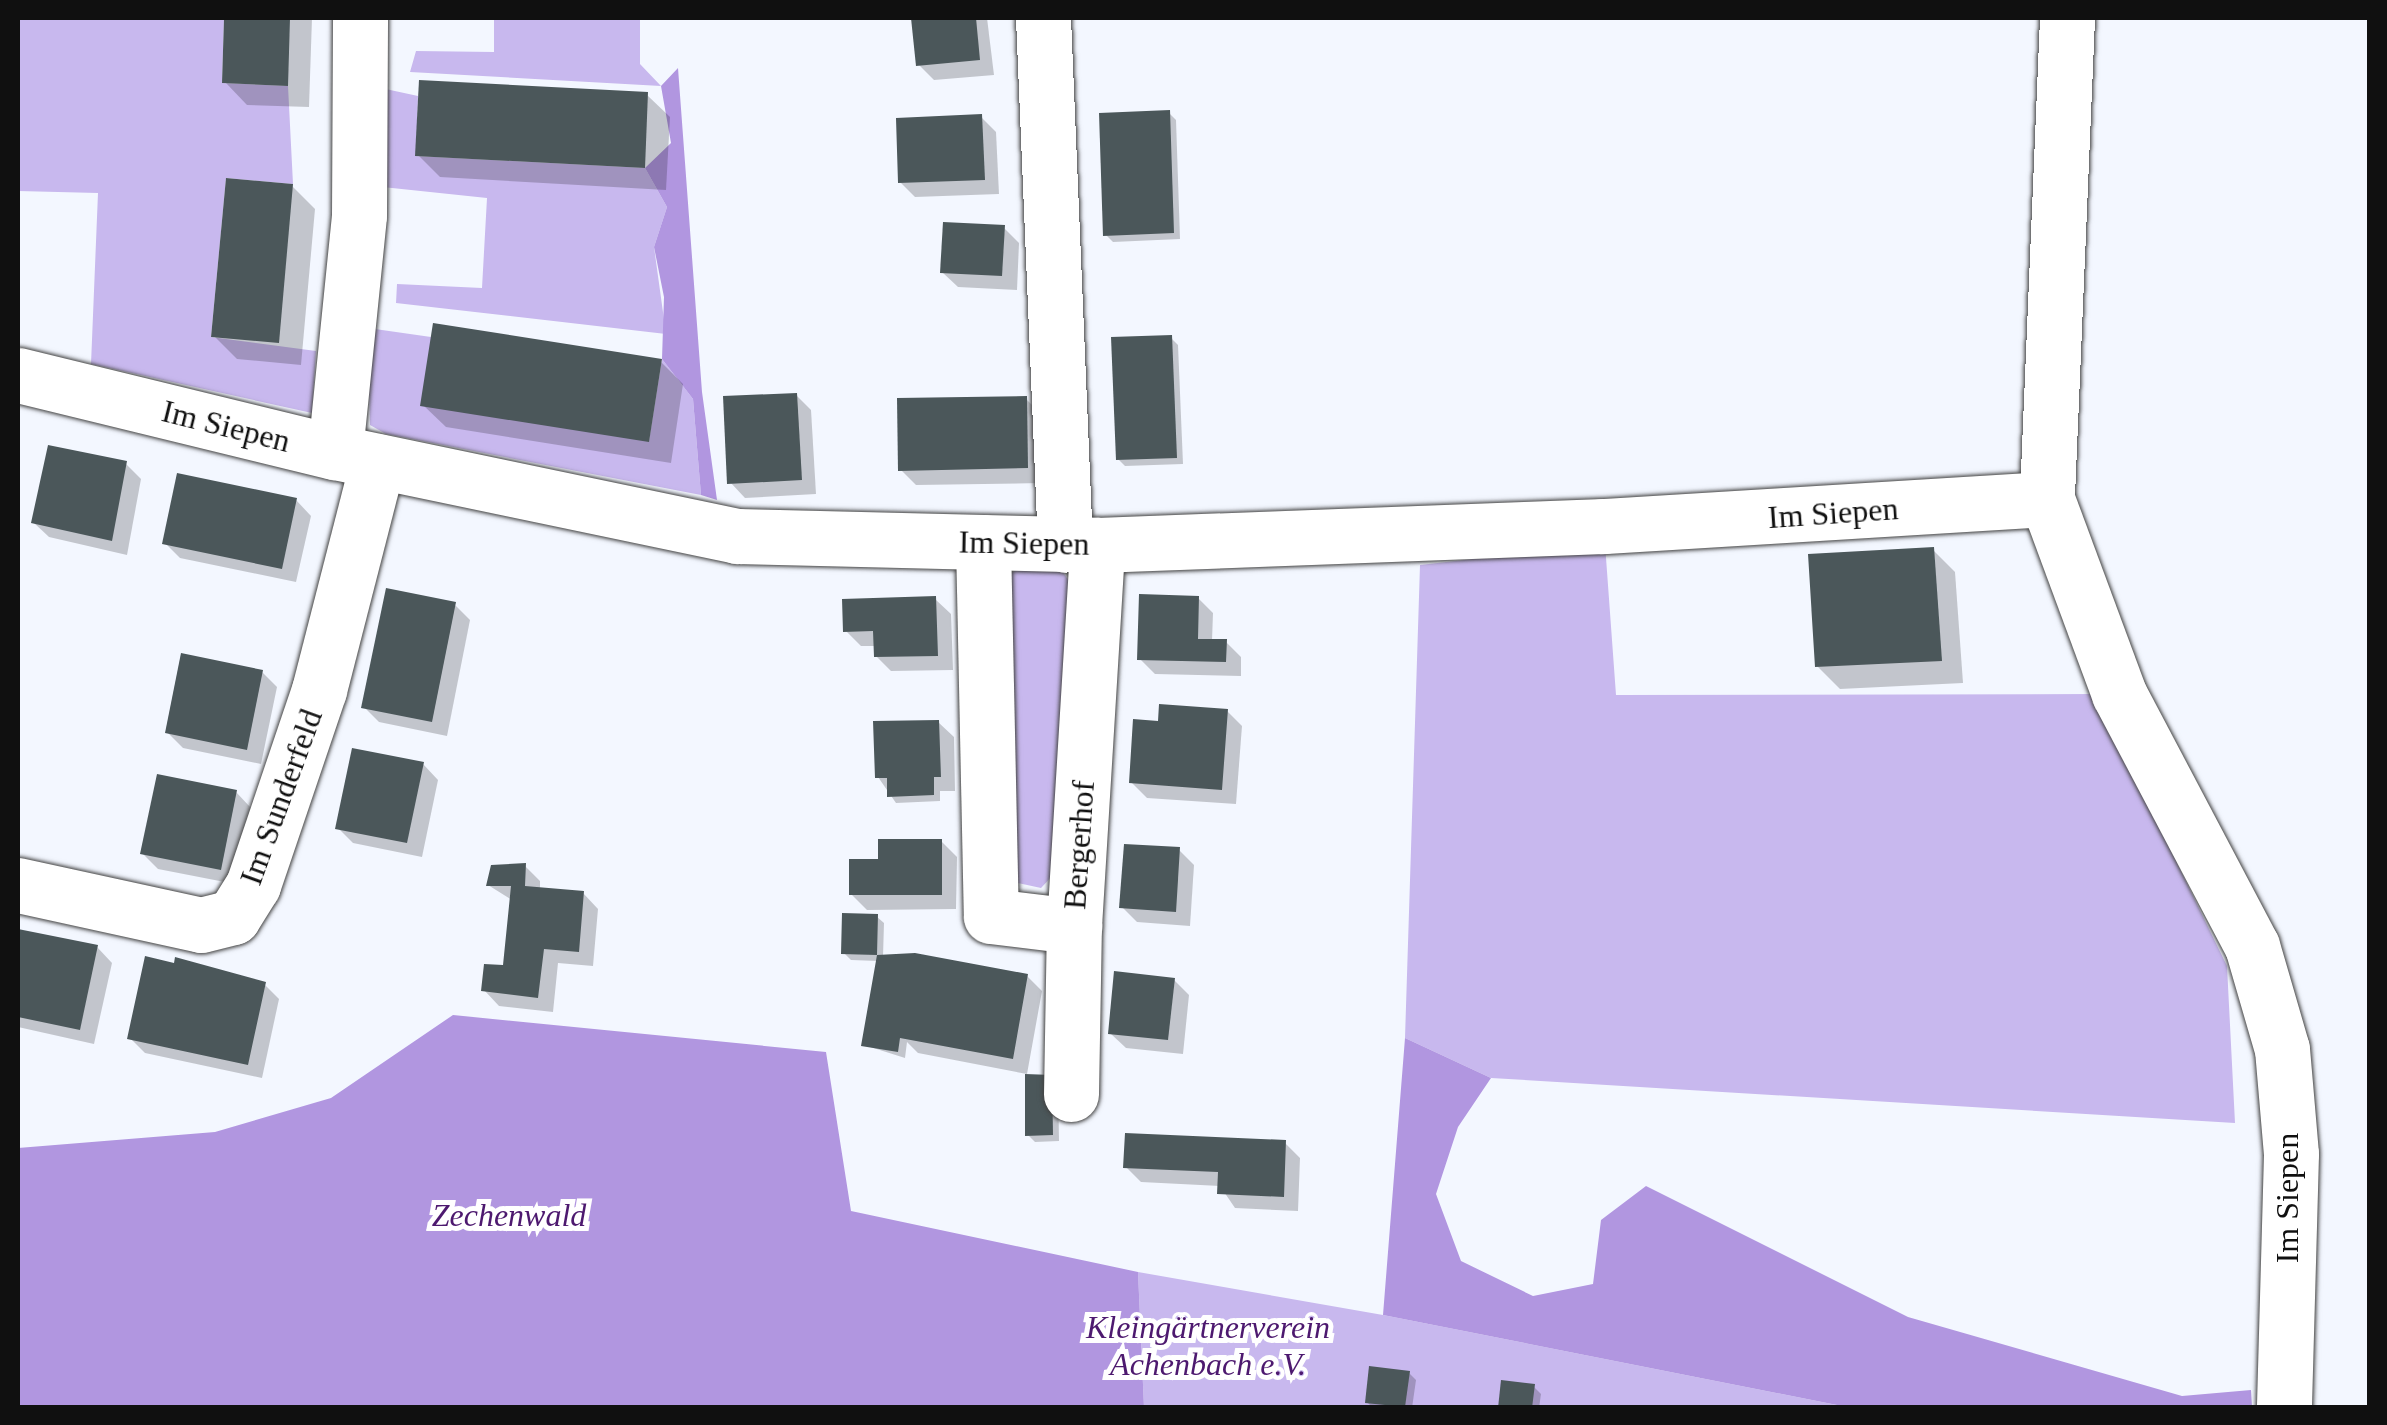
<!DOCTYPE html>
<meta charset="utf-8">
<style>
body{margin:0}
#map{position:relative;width:2387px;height:1425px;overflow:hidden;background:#f3f7ff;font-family:Georgia,serif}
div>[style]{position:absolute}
.green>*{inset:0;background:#c8b8ee}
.forest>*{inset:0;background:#b196e0}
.shadow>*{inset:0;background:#0003}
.building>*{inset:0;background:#4b575a}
.roads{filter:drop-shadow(0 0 2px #434343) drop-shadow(0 0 2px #434343)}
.minor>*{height:55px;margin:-27.5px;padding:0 27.5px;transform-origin:27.5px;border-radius:27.5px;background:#fff}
span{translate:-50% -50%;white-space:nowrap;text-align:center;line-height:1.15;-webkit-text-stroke:10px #fff;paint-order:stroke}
.street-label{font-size:32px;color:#101010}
.park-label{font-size:32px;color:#4d196f;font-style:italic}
.frame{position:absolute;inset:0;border:20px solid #101010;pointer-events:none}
</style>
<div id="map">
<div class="green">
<i style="clip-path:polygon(18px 18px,224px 18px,222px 83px,288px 86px,293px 184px,226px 178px,211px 337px,316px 351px,312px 413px,91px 364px,98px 193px,18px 191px)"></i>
<i style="clip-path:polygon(494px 18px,640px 18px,640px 64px,661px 86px,410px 72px,416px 51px,494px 52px)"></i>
<i style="clip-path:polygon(381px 88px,418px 96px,416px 156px,645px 168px,667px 207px,654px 247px,666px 334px,396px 303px,397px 284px,482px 288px,487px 198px,373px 186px)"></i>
<i style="clip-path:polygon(368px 328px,431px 337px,649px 441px,662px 359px,693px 399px,701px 495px,386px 434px,370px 425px)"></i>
<i style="clip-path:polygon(1605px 544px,1616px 695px,2095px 694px,2227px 966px,2235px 1123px,1491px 1078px,1405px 1038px,1420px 565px)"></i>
<i style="clip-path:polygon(1024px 565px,1063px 572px,1076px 592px,1057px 871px,1041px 888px,1018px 883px,1009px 866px,1005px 577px)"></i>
<i style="clip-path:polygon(1138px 1272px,1383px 1315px,1847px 1407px,1144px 1407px)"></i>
</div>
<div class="forest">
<i style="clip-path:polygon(678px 68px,702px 392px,717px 500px,701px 495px,693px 399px,662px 359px,664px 297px,654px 247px,667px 207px,645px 168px,671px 143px,661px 86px)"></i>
<i style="clip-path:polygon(453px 1015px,826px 1052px,851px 1211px,1138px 1272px,1144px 1407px,18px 1407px,18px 1148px,215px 1132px,331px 1098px)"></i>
<i style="clip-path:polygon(1405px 1038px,1491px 1078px,1458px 1127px,1436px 1194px,1461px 1261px,1533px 1296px,1593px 1284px,1601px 1220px,1646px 1186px,1908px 1317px,2182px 1396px,2251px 1390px,2252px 1407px,1847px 1407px,1383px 1315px)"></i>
</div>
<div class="shadow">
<i style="clip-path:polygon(227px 18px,312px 18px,309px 107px,247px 105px,225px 82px)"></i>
<i style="clip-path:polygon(914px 18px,987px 18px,994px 75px,934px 80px,919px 65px)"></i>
<i style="clip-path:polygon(647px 95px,670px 117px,666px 190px,440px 177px,418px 155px)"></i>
<i style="clip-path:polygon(1169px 113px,1176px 120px,1180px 239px,1113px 242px,1106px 235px)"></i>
<i style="clip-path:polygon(981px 117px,996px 132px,999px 194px,915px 197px,900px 182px)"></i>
<i style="clip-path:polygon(292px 186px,315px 209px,301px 365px,237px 359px,214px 336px)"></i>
<i style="clip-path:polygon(1004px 228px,1019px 243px,1017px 290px,958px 287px,942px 272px)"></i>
<i style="clip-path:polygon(1171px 338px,1178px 345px,1183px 464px,1125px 466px,1118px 459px)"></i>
<i style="clip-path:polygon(660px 361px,683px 384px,671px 463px,446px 427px,423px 405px)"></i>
<i style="clip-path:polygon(796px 395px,811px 410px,816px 494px,745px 498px,730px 482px)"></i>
<i style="clip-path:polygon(1026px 399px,1041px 414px,1042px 483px,916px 485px,901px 470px)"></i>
<i style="clip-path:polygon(126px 464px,141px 479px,127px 555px,49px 537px,33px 522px)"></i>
<i style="clip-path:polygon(296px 500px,311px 516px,296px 582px,180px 558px,165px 543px)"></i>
<i style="clip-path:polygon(1933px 550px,1955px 572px,1963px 683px,1840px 689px,1817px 666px)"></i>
<i style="clip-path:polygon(1198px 598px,1213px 613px,1212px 641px,1226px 642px,1241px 657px,1241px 676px,1155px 674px,1140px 659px)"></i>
<i style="clip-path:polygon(935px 599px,951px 614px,953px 670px,891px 671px,876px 656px,876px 646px,861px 646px,846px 631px)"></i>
<i style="clip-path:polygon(455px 605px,470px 620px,447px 736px,379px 722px,364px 707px)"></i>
<i style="clip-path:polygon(262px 672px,277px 687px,261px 764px,183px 748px,168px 733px)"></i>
<i style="clip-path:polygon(1227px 711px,1242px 726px,1236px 804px,1147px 798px,1131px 782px,1160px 724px)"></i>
<i style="clip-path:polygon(938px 722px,954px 737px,955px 791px,940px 791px,940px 801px,896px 803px,878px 777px)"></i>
<i style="clip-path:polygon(423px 764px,438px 780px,422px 857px,353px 843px,338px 828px)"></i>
<i style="clip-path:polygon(236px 792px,251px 808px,235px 884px,158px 869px,143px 854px)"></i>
<i style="clip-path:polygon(941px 841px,957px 857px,956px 909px,867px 910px,851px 894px,881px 862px)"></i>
<i style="clip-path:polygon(1179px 850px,1194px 865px,1190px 926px,1137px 922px,1122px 907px)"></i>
<i style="clip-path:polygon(525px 866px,540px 881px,540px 890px,583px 893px,598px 909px,593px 966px,558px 963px,553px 1012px,499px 1006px,484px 990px,505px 968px,512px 900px,488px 885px)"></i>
<i style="clip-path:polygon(876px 916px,884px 923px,883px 957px,1027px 976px,1042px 991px,1027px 1074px,918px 1053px,907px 1042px,905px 1058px,864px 1045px,878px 961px,851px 960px,844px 953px)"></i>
<i style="clip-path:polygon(19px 931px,97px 947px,112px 963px,94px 1044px,18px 1027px)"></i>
<i style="clip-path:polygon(176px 966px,264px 984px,279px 999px,262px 1078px,145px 1053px,130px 1038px)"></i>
<i style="clip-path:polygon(1174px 980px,1189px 995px,1183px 1054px,1126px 1048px,1110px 1033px)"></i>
<i style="clip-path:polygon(1058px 1084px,1059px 1141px,1035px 1142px,1028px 1135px)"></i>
<i style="clip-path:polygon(1285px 1143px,1300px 1158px,1298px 1211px,1235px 1208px,1220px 1186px,1141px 1182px,1126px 1167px)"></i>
<i style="clip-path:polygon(1409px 1373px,1416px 1380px,1412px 1408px,1373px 1408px,1367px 1402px)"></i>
<i style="clip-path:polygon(1534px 1387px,1541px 1394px,1539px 1408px,1501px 1408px)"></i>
</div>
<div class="building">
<i style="clip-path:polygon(224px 18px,290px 18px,288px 86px,222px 83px)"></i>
<i style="clip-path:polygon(911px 18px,976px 18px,980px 60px,916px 66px)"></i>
<i style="clip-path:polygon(419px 80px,648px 92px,645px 168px,415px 156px)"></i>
<i style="clip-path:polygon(1170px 110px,1174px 233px,1103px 236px,1099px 113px)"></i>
<i style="clip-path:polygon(982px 114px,985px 180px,898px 183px,896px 118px)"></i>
<i style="clip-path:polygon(226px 178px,293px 184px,279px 343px,211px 337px)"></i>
<i style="clip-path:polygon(943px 222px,1005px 225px,1002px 276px,940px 273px)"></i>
<i style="clip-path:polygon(433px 323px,662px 359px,649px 442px,420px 406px)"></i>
<i style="clip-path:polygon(1172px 335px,1177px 458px,1116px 460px,1111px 337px)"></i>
<i style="clip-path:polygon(797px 393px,802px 480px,727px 484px,723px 396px)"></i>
<i style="clip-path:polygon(1027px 396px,1028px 468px,898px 471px,897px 398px)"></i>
<i style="clip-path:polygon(48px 445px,127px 461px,112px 541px,31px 523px)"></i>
<i style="clip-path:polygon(177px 473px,297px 498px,282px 569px,162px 544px)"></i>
<i style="clip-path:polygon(1934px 547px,1942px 661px,1815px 667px,1808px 554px)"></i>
<i style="clip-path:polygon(386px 588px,456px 602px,432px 722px,361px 708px)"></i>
<i style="clip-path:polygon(1139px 594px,1199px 596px,1198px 639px,1227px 639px,1226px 662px,1137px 660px)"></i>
<i style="clip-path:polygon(936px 596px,938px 656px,874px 657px,873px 631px,843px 632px,842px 599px)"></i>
<i style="clip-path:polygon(181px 653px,263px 670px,247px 750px,165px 733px)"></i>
<i style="clip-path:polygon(1159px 704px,1228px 709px,1222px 790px,1129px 783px,1133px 719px,1158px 721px)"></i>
<i style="clip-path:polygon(939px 720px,941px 777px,934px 777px,934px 795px,887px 797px,887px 778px,875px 778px,873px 721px)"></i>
<i style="clip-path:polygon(352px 748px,424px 762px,407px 843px,335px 829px)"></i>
<i style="clip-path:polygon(157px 774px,237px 790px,221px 870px,140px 854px)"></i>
<i style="clip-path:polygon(878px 839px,942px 839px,942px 895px,849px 895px,849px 859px,878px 859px)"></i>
<i style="clip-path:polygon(1124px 844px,1180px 847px,1176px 912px,1119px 908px)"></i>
<i style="clip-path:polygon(526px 863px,525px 886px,584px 891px,579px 952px,544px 949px,538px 998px,481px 991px,484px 964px,503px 965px,511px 886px,486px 886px,491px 865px)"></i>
<i style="clip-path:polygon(842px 913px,878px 914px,877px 955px,915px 953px,1028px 974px,1013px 1059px,900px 1038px,898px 1052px,861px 1046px,877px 955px,841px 954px)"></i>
<i style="clip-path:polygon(18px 929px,98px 945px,80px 1030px,18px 1017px)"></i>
<i style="clip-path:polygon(145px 956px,174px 963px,175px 957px,266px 982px,248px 1065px,127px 1039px)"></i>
<i style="clip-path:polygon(1114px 971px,1175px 978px,1168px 1040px,1108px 1034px)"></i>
<i style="clip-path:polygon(1025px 1074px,1052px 1075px,1053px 1135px,1025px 1136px)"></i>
<i style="clip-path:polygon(1125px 1133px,1286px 1140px,1284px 1197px,1217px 1194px,1218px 1172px,1123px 1168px)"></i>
<i style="clip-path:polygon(1369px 1366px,1410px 1371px,1405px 1407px,1365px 1403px)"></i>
<i style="clip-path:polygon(1501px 1380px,1535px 1384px,1532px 1408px,1498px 1408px)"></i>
</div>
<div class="roads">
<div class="minor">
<i style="left:1043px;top:18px;width:527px;rotate:87.61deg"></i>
<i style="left:2067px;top:18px;width:481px;rotate:92.4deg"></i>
<i style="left:2047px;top:499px;width:208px;rotate:69.7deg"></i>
<i style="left:2119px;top:694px;width:285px;rotate:62.2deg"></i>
<i style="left:2252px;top:946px;width:107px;rotate:73.8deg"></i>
<i style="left:2282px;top:1049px;width:105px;rotate:85.1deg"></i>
<i style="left:2291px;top:1154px;width:254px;rotate:91.6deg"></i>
<i style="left:18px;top:375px;width:326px;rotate:13.7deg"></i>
<i style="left:335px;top:452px;width:411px;rotate:11.8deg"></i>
<i style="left:737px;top:536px;width:360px;rotate:1.4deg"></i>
<i style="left:1097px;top:545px;width:507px;rotate:-2.15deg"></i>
<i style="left:1604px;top:526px;width:444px;rotate:-3.5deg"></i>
<i style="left:335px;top:452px;width:238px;rotate:-84.2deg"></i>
<i style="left:359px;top:215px;width:197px;rotate:-89.7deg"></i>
<i style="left:983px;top:542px;width:374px;rotate:88.8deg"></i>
<i style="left:991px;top:916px;width:84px;rotate:6.9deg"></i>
<i style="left:18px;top:885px;width:187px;rotate:12.3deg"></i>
<i style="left:201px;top:925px;width:33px;rotate:-14deg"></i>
<i style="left:233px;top:917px;width:38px;rotate:-58deg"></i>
<i style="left:253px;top:885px;width:206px;rotate:-71.3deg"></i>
<i style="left:319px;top:690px;width:236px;rotate:-75.6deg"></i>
<i style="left:1071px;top:1094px;width:168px;rotate:-89deg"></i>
<i style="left:1074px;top:926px;width:382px;rotate:-86.5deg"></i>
</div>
</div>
<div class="street-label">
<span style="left:226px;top:426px;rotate:14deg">Im Siepen</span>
<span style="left:1833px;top:513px;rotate:-4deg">Im Siepen</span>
<span style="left:1024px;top:543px;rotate:1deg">Im Siepen</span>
<span style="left:281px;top:797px;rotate:-70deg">Im Sunderfeld</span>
<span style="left:1079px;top:845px;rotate:-86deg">Bergerhof</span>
<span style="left:2287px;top:1198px;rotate:-90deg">Im Siepen</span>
</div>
<div class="park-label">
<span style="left:509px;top:1215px">Zechenwald</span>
<span style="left:1208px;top:1346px">Kleingärtnerverein<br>Achenbach e.V.</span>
</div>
<div class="frame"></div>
</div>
